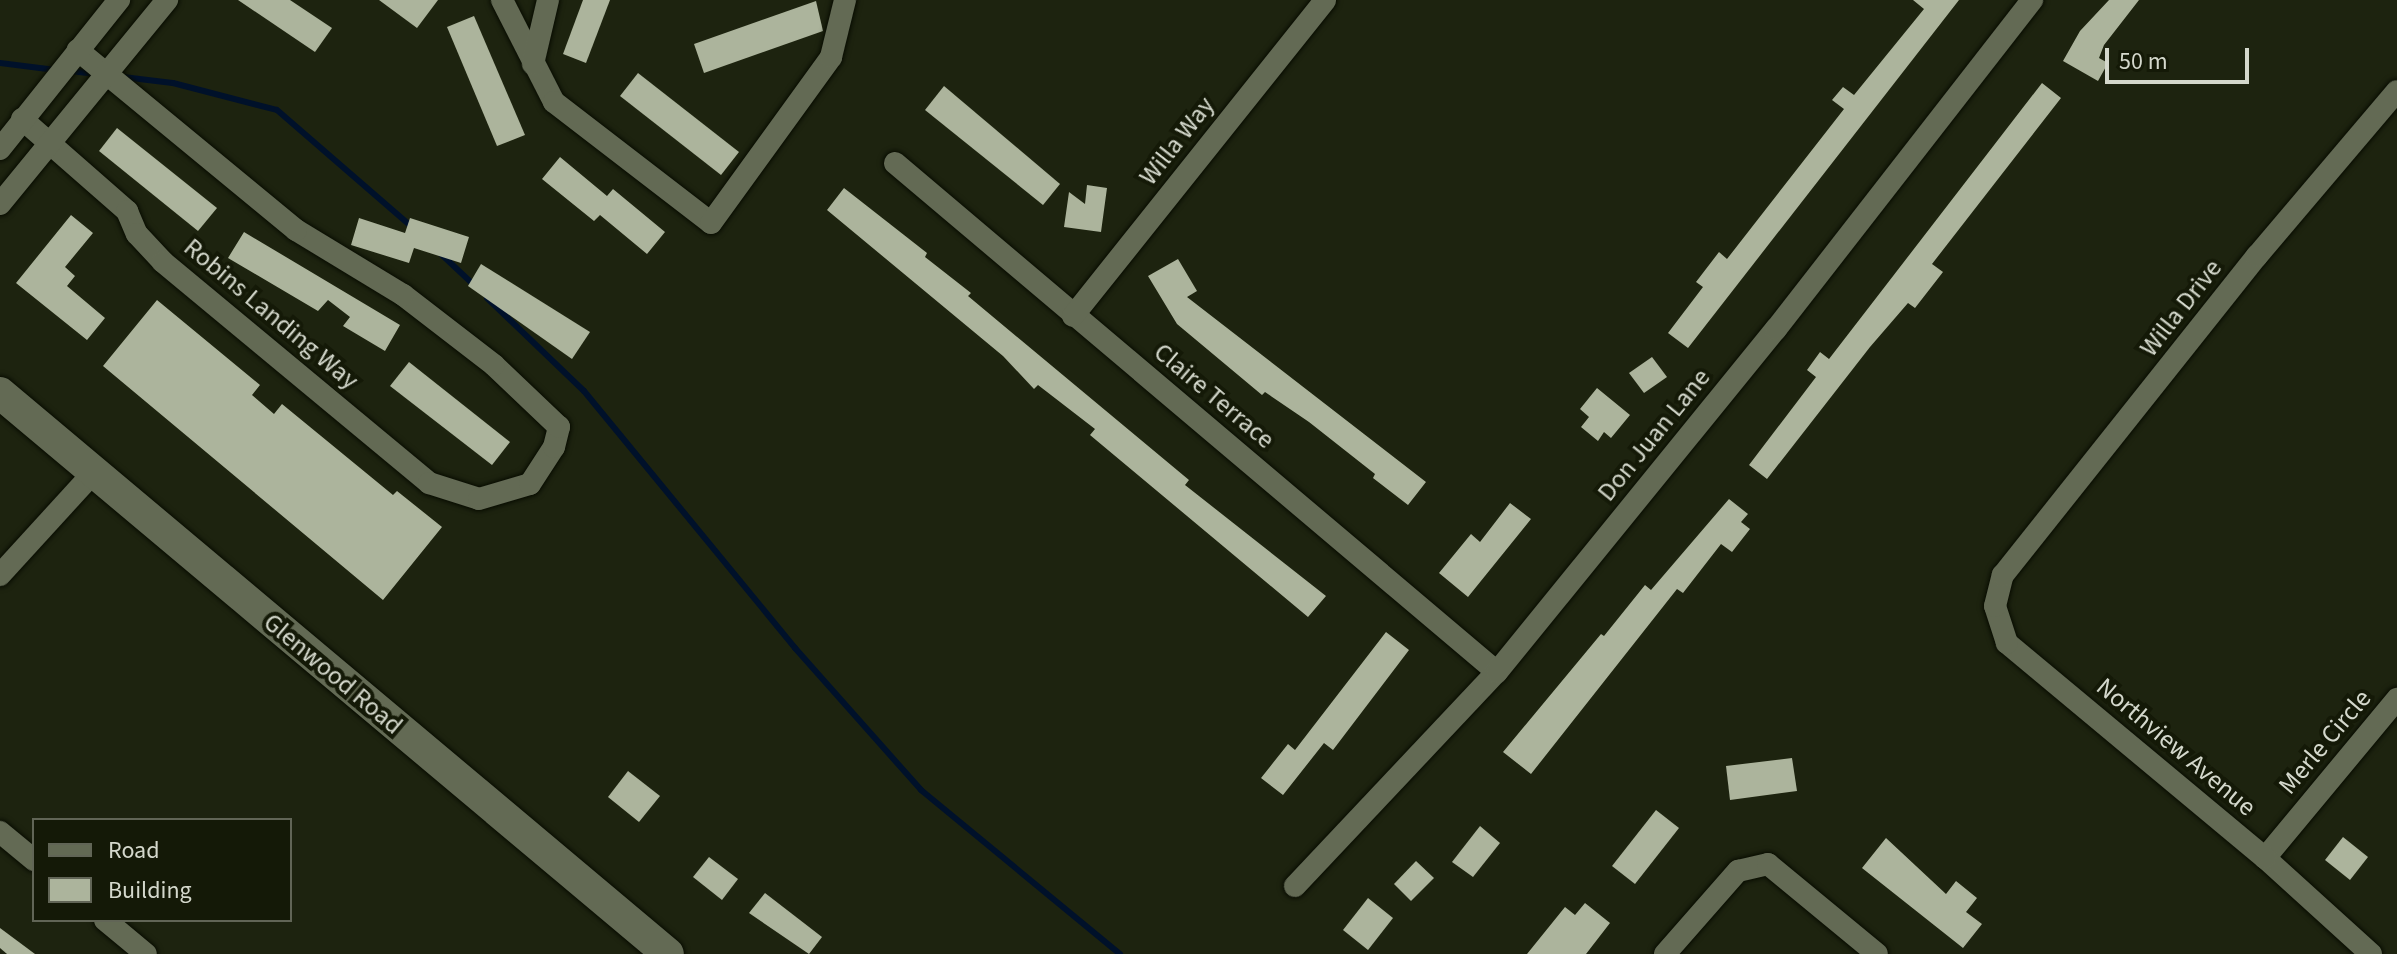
<!DOCTYPE html>
<style>
body{margin:0}
#map{position:relative;width:2397px;height:954px;overflow:hidden;background:#1d230f;font-family:"Source Sans 3",sans-serif}
div>[style]{position:absolute}
.stream>*{height:6px;margin:-3px;padding:0 3px;transform-origin:3px;border-radius:3px;background:#00112a}
.building>*{inset:0;background:#acb49c}
.roads{filter:drop-shadow(0 0 2px #080c00) drop-shadow(0 0 2px #080c00)}
.street>*{height:22px;margin:-11px;padding:0 11px;transform-origin:11px;border-radius:11px;background:#636a54}
.secondary>*{height:32px;margin:-16px;padding:0 16px;transform-origin:16px;border-radius:16px;background:#636a54}
span{translate:-50% -50%;white-space:nowrap;text-align:center;line-height:1.15;-webkit-text-stroke:8px #141907;paint-order:stroke}
.street-label{font-size:26px;color:#d4d8cc}
.legend{position:absolute;left:32px;top:818px;width:260px;height:104px;box-sizing:border-box;background:#141907;border:2px solid #616556;margin:0;padding:10px 14px;list-style:none;font-size:24px;color:#d4d8cc}
.legend li{display:flex;align-items:center;gap:16px;height:40px}
.legend b{width:40px;border:2px solid #616556}
.scale{position:absolute;left:2105px;top:48px;width:144px;height:36px;box-sizing:border-box;border:4px solid #d4d8cc;border-top:0;padding-left:10px;font-size:24px;line-height:28px;white-space:nowrap;color:#d4d8cc;-webkit-text-stroke:6px #141907;paint-order:stroke}
</style>
<div id="map">
<div class="stream">
<i style="left:0;top:63px;width:56px;rotate:7.1deg"></i>
<i style="left:71px;top:71px;width:25px;rotate:7deg"></i>
<i style="left:123px;top:77px;width:50px;rotate:6.8deg"></i>
<i style="left:173px;top:83px;width:107px;rotate:14.6deg"></i>
<i style="left:277px;top:110px;width:179px;rotate:40.9deg"></i>
<i style="left:441px;top:254px;width:48px;rotate:43.3deg"></i>
<i style="left:487px;top:298px;width:134px;rotate:43.8deg"></i>
<i style="left:584px;top:391px;width:333px;rotate:50.6deg"></i>
<i style="left:795px;top:648px;width:190px;rotate:48.4deg"></i>
<i style="left:921px;top:790px;width:258px;rotate:39.5deg"></i>
</div>
<div class="building">
<i style="clip-path:polygon(238px 0,290px 0,332px 28px,315px 52px)"></i>
<i style="clip-path:polygon(379px 0,438px 0,417px 28px)"></i>
<i style="clip-path:polygon(583px 0,610px 0,586px 63px,563px 54px)"></i>
<i style="clip-path:polygon(1913px 0,1959px 0,1688px 348px,1668px 333px,1703px 287px,1696px 282px,1719px 252px,1727px 259px,1844px 109px,1832px 100px,1843px 87px,1854px 95px,1924px 9px)"></i>
<i style="clip-path:polygon(2109px 0,2139px 0,2104px 45px,2099px 58px,2108px 63px,2098px 81px,2063px 61px,2080px 31px)"></i>
<i style="clip-path:polygon(816px 1px,823px 31px,704px 73px,694px 44px)"></i>
<i style="clip-path:polygon(474px 16px,525px 135px,497px 146px,447px 27px)"></i>
<i style="clip-path:polygon(638px 73px,739px 152px,721px 175px,620px 96px)"></i>
<i style="clip-path:polygon(2042px 83px,2061px 98px,1932px 264px,1943px 272px,1915px 308px,1908px 303px,1870px 347px,1767px 479px,1749px 465px,1816px 377px,1807px 370px,1820px 352px,1829px 359px)"></i>
<i style="clip-path:polygon(944px 86px,1060px 184px,1043px 205px,925px 110px)"></i>
<i style="clip-path:polygon(117px 128px,217px 208px,198px 231px,99px 151px)"></i>
<i style="clip-path:polygon(560px 157px,607px 196px,613px 189px,665px 232px,647px 254px,600px 215px,594px 221px,542px 179px)"></i>
<i style="clip-path:polygon(1087px 185px,1107px 188px,1101px 232px,1064px 227px,1069px 192px,1085px 204px)"></i>
<i style="clip-path:polygon(844px 188px,927px 253px,925px 257px,971px 293px,968px 296px,1189px 480px,1185px 485px,1326px 596px,1308px 617px,1090px 435px,1095px 429px,1038px 385px,1034px 389px,1003px 356px,827px 210px)"></i>
<i style="clip-path:polygon(71px 215px,93px 233px,65px 267px,75px 276px,67px 286px,105px 318px,87px 340px,16px 283px)"></i>
<i style="clip-path:polygon(359px 218px,405px 233px,410px 218px,469px 237px,461px 263px,414px 248px,409px 263px,351px 245px)"></i>
<i style="clip-path:polygon(244px 232px,400px 325px,385px 351px,343px 326px,350px 317px,328px 300px,318px 311px,228px 258px)"></i>
<i style="clip-path:polygon(1178px 259px,1197px 291px,1187px 297px,1426px 482px,1408px 505px,1373px 478px,1375px 474px,1309px 422px,1265px 392px,1262px 395px,1177px 324px,1148px 276px)"></i>
<i style="clip-path:polygon(481px 264px,590px 332px,572px 359px,468px 286px)"></i>
<i style="clip-path:polygon(157px 300px,260px 385px,252px 395px,274px 414px,282px 404px,393px 495px,397px 491px,442px 527px,383px 600px,103px 366px)"></i>
<i style="clip-path:polygon(1652px 357px,1667px 377px,1644px 393px,1629px 373px)"></i>
<i style="clip-path:polygon(409px 362px,510px 442px,492px 465px,390px 386px)"></i>
<i style="clip-path:polygon(1597px 388px,1630px 415px,1611px 438px,1604px 432px,1598px 441px,1581px 427px,1589px 417px,1580px 409px)"></i>
<i style="clip-path:polygon(1729px 499px,1748px 514px,1741px 522px,1750px 529px,1732px 552px,1721px 544px,1683px 593px,1677px 589px,1531px 774px,1503px 752px,1601px 634px,1604px 636px,1645px 585px,1651px 590px)"></i>
<i style="clip-path:polygon(1510px 503px,1531px 519px,1468px 597px,1439px 573px,1471px 534px,1480px 542px)"></i>
<i style="clip-path:polygon(1386px 632px,1409px 650px,1333px 750px,1324px 743px,1283px 795px,1261px 778px,1288px 744px,1295px 750px)"></i>
<i style="clip-path:polygon(1792px 758px,1797px 791px,1730px 800px,1726px 766px)"></i>
<i style="clip-path:polygon(628px 771px,660px 796px,639px 822px,608px 797px)"></i>
<i style="clip-path:polygon(1656px 810px,1679px 828px,1635px 884px,1612px 866px)"></i>
<i style="clip-path:polygon(1480px 826px,1500px 843px,1473px 877px,1452px 862px)"></i>
<i style="clip-path:polygon(2343px 837px,2368px 857px,2350px 880px,2325px 860px)"></i>
<i style="clip-path:polygon(1886px 838px,1946px 894px,1956px 881px,1977px 898px,1966px 912px,1982px 924px,1963px 948px,1862px 868px)"></i>
<i style="clip-path:polygon(709px 857px,738px 879px,722px 900px,693px 877px)"></i>
<i style="clip-path:polygon(1416px 861px,1434px 878px,1411px 901px,1394px 884px)"></i>
<i style="clip-path:polygon(765px 893px,822px 937px,809px 954px,749px 913px)"></i>
<i style="clip-path:polygon(1368px 898px,1393px 918px,1368px 950px,1343px 930px)"></i>
<i style="clip-path:polygon(1585px 903px,1610px 923px,1586px 954px,1527px 954px,1565px 907px,1575px 915px)"></i>
<i style="clip-path:polygon(0 928px,35px 954px,7px 954px,0 948px)"></i>
</div>
<div class="roads">
<div class="street">
<i style="left:502px;top:0;width:114px;rotate:63deg"></i>
<i style="left:554px;top:102px;width:198px;rotate:37.6deg"></i>
<i style="left:711px;top:223px;width:205px;rotate:-54.1deg"></i>
<i style="left:831px;top:57px;width:59px;rotate:-76.2deg"></i>
<i style="left:533px;top:64px;width:66px;rotate:-76.8deg"></i>
<i style="left:22px;top:119px;width:140px;rotate:41.2deg"></i>
<i style="left:127px;top:211px;width:25px;rotate:67deg"></i>
<i style="left:137px;top:234px;width:38px;rotate:47deg"></i>
<i style="left:163px;top:262px;width:346px;rotate:39.7deg"></i>
<i style="left:429px;top:483px;width:52px;rotate:17.7deg"></i>
<i style="left:479px;top:499px;width:53px;rotate:-16.4deg"></i>
<i style="left:530px;top:484px;width:44px;rotate:-57deg"></i>
<i style="left:554px;top:447px;width:21px;rotate:-76deg"></i>
<i style="left:559px;top:427px;width:90px;rotate:-136.4deg"></i>
<i style="left:494px;top:365px;width:115px;rotate:-142.4deg"></i>
<i style="left:403px;top:295px;width:125px;rotate:-148.7deg"></i>
<i style="left:296px;top:230px;width:283px;rotate:-140.5deg"></i>
<i style="left:0;top:149px;width:191px;rotate:-51.4deg"></i>
<i style="left:895px;top:163px;width:788px;rotate:40.22deg"></i>
<i style="left:0;top:204px;width:264px;rotate:-50.7deg"></i>
<i style="left:1073px;top:316px;width:404px;rotate:-51.4deg"></i>
<i style="left:0;top:575px;width:141px;rotate:-47.6deg"></i>
<i style="left:0;top:832px;width:44px;rotate:39.5deg"></i>
<i style="left:2265px;top:858px;width:207px;rotate:-50.3deg"></i>
<i style="left:1295px;top:886px;width:294px;rotate:-46.7deg"></i>
<i style="left:1497px;top:672px;width:442px;rotate:-50.9deg"></i>
<i style="left:1776px;top:329px;width:417px;rotate:-52.1deg"></i>
<i style="left:105px;top:920px;width:53px;rotate:39.7deg"></i>
<i style="left:1665px;top:954px;width:111px;rotate:-48.7deg"></i>
<i style="left:1738px;top:871px;width:31px;rotate:-13deg"></i>
<i style="left:1768px;top:864px;width:141px;rotate:39.5deg"></i>
<i style="left:2371px;top:954px;width:143px;rotate:-137.8deg"></i>
<i style="left:2265px;top:858px;width:336px;rotate:-140.2deg"></i>
<i style="left:2007px;top:643px;width:39px;rotate:-108deg"></i>
<i style="left:1995px;top:606px;width:32px;rotate:-76deg"></i>
<i style="left:2003px;top:575px;width:408px;rotate:-51.5deg"></i>
<i style="left:2257px;top:256px;width:216px;rotate:-49.7deg"></i>
</div>
<div class="secondary">
<i style="left:0;top:393px;width:872px;rotate:40.02deg"></i>
</div>
</div>
<div class="street-label">
<span style="left:1177px;top:141px;rotate:-52deg">Willa Way</span>
<span style="left:2181px;top:308px;rotate:-52deg">Willa Drive</span>
<span style="left:271px;top:314px;rotate:40deg">Robins Landing Way</span>
<span style="left:1214px;top:396px;rotate:40deg">Claire Terrace</span>
<span style="left:1654px;top:435px;rotate:-51deg">Don Juan Lane</span>
<span style="left:333px;top:674px;rotate:40deg">Glenwood Road</span>
<span style="left:2325px;top:742px;rotate:-50deg">Merle Circle</span>
<span style="left:2176px;top:747px;rotate:40deg">Northview Avenue</span>
</div>
<ul class="legend">
<li><b style="height:10px;background:#636a54"></b>Road</li>
<li><b style="height:22px;background:#acb49c"></b>Building</li>
</ul>
<div class="scale">50 m</div>
</div>
